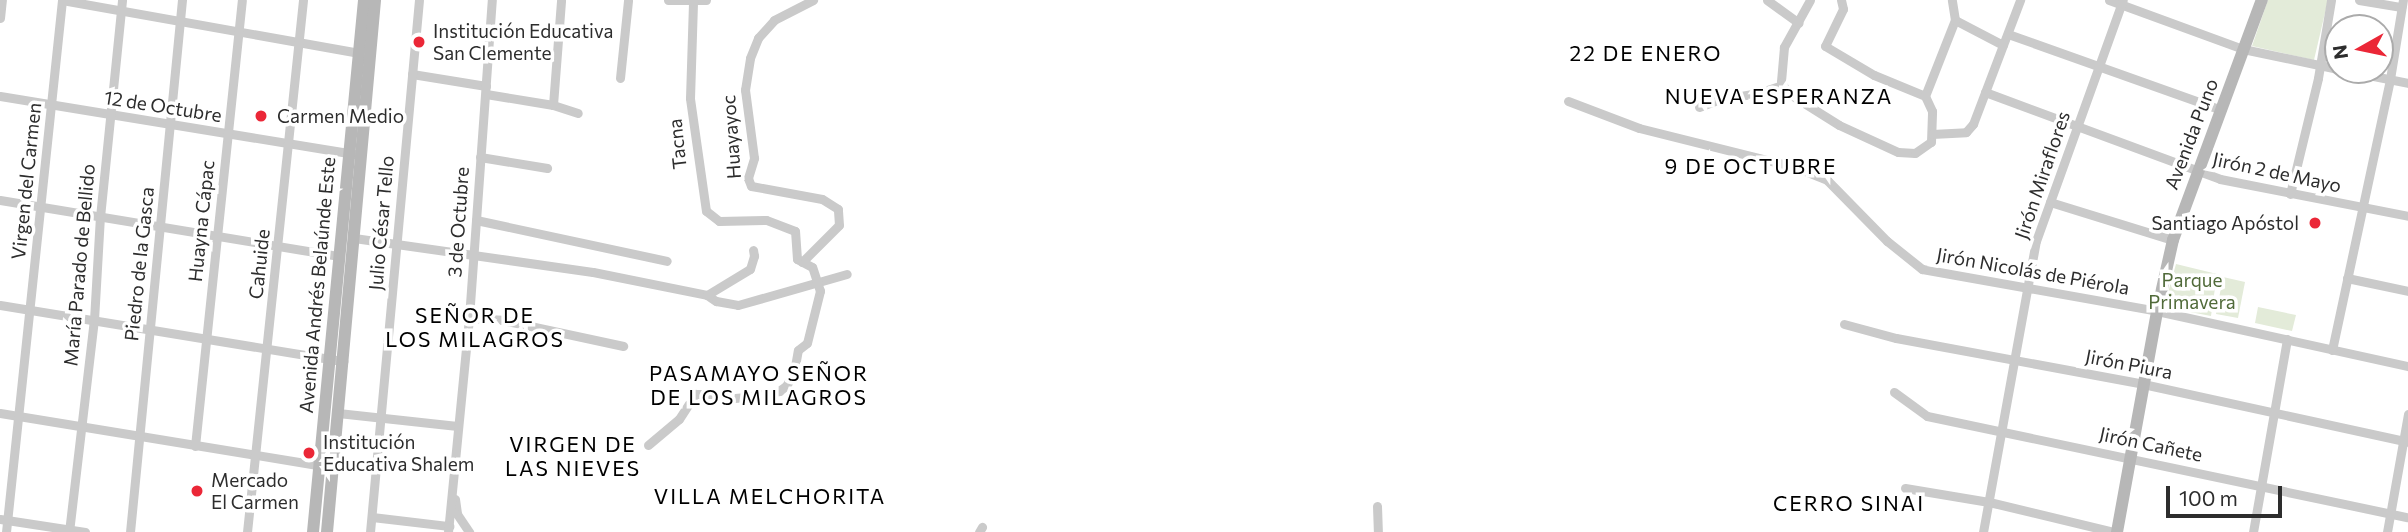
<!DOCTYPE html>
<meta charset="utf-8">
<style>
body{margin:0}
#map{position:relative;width:2408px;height:532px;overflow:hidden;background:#fff;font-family:Commissioner,sans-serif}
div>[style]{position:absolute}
.green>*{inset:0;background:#e3ebd9}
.street>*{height:9px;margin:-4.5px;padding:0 4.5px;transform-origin:4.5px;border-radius:4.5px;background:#cacaca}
.secondary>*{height:12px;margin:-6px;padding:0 6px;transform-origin:6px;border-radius:6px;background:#b7b7b7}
.dots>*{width:19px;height:19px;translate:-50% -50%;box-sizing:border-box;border:4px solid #fff;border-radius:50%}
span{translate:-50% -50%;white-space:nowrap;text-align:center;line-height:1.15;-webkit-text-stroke:7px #fff;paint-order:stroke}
.poi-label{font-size:19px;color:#2d2d2d}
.left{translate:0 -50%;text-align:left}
.right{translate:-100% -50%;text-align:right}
.street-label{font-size:19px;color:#2d2d2d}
.park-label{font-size:19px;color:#506a39}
.neighbourhood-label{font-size:21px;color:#000;letter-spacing:2px}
.north{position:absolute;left:2324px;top:14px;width:70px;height:70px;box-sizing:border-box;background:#fff;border:2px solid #ababab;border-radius:50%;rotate:261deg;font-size:19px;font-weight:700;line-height:28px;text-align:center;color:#2d2d2d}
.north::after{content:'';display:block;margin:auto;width:24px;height:32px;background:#eb2737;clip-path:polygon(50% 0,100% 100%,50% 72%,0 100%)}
.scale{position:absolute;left:2166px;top:486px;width:116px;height:32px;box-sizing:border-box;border:4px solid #2d2d2d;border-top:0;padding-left:9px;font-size:21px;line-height:24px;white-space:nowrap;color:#2d2d2d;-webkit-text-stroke:5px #fff;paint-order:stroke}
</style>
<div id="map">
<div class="green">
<i style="clip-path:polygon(2268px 0,2328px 0,2314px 60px,2252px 46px)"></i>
<i style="clip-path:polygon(2176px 264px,2217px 274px,2211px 316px,2164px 307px)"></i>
<i style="clip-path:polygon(2223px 277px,2245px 282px,2238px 318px,2216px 314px)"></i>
<i style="clip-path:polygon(2258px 307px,2296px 315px,2292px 331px,2255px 323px)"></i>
</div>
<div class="street">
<i style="left:62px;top:0;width:302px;rotate:10.1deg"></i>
<i style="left:668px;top:0;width:38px"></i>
<i style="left:1767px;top:0;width:39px;rotate:36deg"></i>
<i style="left:1810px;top:0;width:54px;rotate:119deg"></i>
<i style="left:1784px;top:47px;width:35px;rotate:95deg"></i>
<i style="left:1781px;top:82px;width:13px;rotate:58deg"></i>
<i style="left:1788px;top:93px;width:60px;rotate:32.1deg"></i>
<i style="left:1839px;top:125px;width:65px;rotate:24.6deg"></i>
<i style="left:1898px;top:152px;width:17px;rotate:3deg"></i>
<i style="left:1915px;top:153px;width:19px;rotate:-35deg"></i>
<i style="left:1931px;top:142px;width:31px;rotate:-88deg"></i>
<i style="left:1932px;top:111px;width:17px;rotate:-115deg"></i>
<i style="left:1841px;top:0;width:9px;rotate:77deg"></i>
<i style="left:1843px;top:9px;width:41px;rotate:115.9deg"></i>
<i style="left:1825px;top:46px;width:57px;rotate:30.6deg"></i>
<i style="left:1874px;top:75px;width:55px;rotate:22.4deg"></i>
<i style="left:2109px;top:0;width:143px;rotate:20.1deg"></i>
<i style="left:2243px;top:49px;width:97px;rotate:11.9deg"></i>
<i style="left:2359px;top:0;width:43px;rotate:9.5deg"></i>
<i style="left:0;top:18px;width:18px;rotate:-84deg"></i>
<i style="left:1955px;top:20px;width:54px;rotate:27.5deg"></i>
<i style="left:2008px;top:34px;width:226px;rotate:19.6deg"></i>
<i style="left:2343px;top:70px;width:66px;rotate:11.3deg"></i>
<i style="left:412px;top:74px;width:75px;rotate:9.2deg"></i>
<i style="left:620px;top:78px;width:78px;rotate:-84.1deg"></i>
<i style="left:1985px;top:92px;width:251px;rotate:20.3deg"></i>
<i style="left:2220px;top:179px;width:192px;rotate:11.1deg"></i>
<i style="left:486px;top:94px;width:68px;rotate:9.3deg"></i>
<i style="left:553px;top:105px;width:26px;rotate:18deg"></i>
<i style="left:0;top:96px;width:359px;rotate:9.3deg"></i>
<i style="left:1925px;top:96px;width:82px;rotate:-68.5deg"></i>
<i style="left:1955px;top:20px;width:20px;rotate:-99deg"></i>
<i style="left:1568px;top:101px;width:76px;rotate:20.8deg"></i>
<i style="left:1639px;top:128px;width:161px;rotate:14deg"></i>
<i style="left:1795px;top:167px;width:35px;rotate:22deg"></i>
<i style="left:1827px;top:180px;width:86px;rotate:45.5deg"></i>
<i style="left:1887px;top:241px;width:45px;rotate:38.7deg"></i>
<i style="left:1922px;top:269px;width:239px;rotate:10.1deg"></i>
<i style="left:2157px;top:311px;width:257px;rotate:12.4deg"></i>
<i style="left:553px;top:105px;width:105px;rotate:-85.6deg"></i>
<i style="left:1699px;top:107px;width:19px;rotate:-21deg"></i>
<i style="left:1717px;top:100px;width:42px;rotate:-9.7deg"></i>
<i style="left:1758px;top:93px;width:25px;rotate:-18deg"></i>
<i style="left:1932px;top:134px;width:34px;rotate:-3deg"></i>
<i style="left:1966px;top:132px;width:11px;rotate:-49deg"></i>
<i style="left:1973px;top:124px;width:133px;rotate:-69.2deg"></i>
<i style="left:480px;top:157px;width:68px;rotate:9.3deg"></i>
<i style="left:2290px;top:194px;width:119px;rotate:-76.4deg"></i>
<i style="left:2318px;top:78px;width:79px;rotate:-80.5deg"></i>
<i style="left:0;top:200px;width:344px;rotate:9.4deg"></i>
<i style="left:2050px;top:202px;width:129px;rotate:17.2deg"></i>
<i style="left:476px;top:220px;width:195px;rotate:12.1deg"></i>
<i style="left:354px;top:238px;width:241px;rotate:8.1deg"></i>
<i style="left:593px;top:272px;width:116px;rotate:11.4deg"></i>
<i style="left:707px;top:295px;width:11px;rotate:34deg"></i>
<i style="left:716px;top:301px;width:22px;rotate:10deg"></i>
<i style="left:738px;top:305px;width:113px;rotate:-15.9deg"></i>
<i style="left:802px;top:262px;width:52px;rotate:-45deg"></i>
<i style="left:839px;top:225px;width:16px;rotate:-94deg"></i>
<i style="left:838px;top:209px;width:19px;rotate:-148deg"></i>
<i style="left:822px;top:199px;width:72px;rotate:-169.6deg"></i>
<i style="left:751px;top:186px;width:9px;rotate:-111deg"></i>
<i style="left:748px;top:178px;width:21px;rotate:-73deg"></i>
<i style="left:754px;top:158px;width:69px;rotate:-97.5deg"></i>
<i style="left:745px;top:90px;width:32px;rotate:-81deg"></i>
<i style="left:750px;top:58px;width:22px;rotate:-68deg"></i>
<i style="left:758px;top:38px;width:24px;rotate:-48deg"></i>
<i style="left:774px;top:20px;width:44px;rotate:-27.1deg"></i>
<i style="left:2347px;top:278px;width:62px;rotate:12deg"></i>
<i style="left:707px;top:295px;width:50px;rotate:-31.2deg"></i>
<i style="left:750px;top:269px;width:14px;rotate:-73deg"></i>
<i style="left:754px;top:256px;width:6px;rotate:-99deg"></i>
<i style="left:0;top:305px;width:348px;rotate:9.3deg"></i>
<i style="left:469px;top:318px;width:33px;rotate:3deg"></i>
<i style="left:502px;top:320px;width:124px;rotate:12.1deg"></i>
<i style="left:1844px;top:324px;width:54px;rotate:15.1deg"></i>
<i style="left:1896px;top:338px;width:251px;rotate:10.5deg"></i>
<i style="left:2143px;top:384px;width:271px;rotate:12.3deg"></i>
<i style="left:2332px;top:350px;width:277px;rotate:-77.9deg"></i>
<i style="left:2390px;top:79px;width:80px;rotate:-80.7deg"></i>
<i style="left:1894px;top:392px;width:41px;rotate:36deg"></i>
<i style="left:1927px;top:416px;width:491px;rotate:11.9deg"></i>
<i style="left:0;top:413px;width:323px;rotate:9.3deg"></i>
<i style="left:338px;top:413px;width:120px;rotate:6.2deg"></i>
<i style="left:648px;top:445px;width:40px;rotate:-40deg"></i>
<i style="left:679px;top:419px;width:30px;rotate:-57deg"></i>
<i style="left:695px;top:394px;width:18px"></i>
<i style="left:713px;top:394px;width:12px;rotate:24deg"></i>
<i style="left:724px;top:399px;width:22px;rotate:-5deg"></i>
<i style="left:746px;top:397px;width:34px;rotate:-10deg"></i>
<i style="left:779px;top:391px;width:9px;rotate:-36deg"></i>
<i style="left:786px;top:386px;width:16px;rotate:-60deg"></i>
<i style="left:794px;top:372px;width:22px;rotate:-80deg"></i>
<i style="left:798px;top:350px;width:11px;rotate:-38deg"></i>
<i style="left:807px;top:343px;width:54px;rotate:-76deg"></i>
<i style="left:820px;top:291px;width:25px;rotate:-108deg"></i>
<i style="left:812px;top:267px;width:17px;rotate:-152deg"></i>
<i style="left:797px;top:259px;width:28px;rotate:-94deg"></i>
<i style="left:795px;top:231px;width:31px;rotate:-159deg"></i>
<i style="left:766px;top:220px;width:47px;rotate:178.8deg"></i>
<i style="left:719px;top:221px;width:16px;rotate:-142deg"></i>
<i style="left:706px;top:211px;width:114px;rotate:-98.1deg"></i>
<i style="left:690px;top:98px;width:98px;rotate:-88.2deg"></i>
<i style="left:195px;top:446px;width:448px;rotate:-84deg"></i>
<i style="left:1905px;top:488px;width:85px;rotate:9.5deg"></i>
<i style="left:1989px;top:502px;width:129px;rotate:13.5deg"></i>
<i style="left:455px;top:499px;width:15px;rotate:82deg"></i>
<i style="left:457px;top:514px;width:22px;rotate:56deg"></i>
<i style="left:1377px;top:506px;width:26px;rotate:88deg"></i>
<i style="left:372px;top:517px;width:78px;rotate:6.7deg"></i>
<i style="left:0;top:519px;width:86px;rotate:8.7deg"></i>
<i style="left:6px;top:532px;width:535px;rotate:-83.99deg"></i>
<i style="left:69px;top:532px;width:213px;rotate:-83.3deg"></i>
<i style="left:94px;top:320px;width:103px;rotate:-86.7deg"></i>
<i style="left:100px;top:217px;width:218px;rotate:-84.2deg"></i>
<i style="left:130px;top:532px;width:535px;rotate:-84.42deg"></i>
<i style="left:247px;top:532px;width:535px;rotate:-83.99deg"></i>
<i style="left:370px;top:532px;width:534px;rotate:-84.74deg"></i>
<i style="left:448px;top:532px;width:215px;rotate:-84.4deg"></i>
<i style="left:469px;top:318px;width:319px;rotate:-85.9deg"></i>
<i style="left:979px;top:532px;width:6px;rotate:-59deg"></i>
<i style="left:1983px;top:532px;width:296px;rotate:-79.7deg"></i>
<i style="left:2036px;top:241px;width:256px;rotate:-70.2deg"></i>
<i style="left:2253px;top:532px;width:196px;rotate:-80deg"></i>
<i style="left:2387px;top:532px;width:120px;rotate:-79.9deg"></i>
</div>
<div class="secondary">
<i style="left:313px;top:532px;width:534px;rotate:-84.52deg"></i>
<i style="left:327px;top:532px;width:534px;rotate:-84.84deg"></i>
<i style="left:2117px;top:532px;width:225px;rotate:-79.7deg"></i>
<i style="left:2157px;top:311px;width:73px;rotate:-77.3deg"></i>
<i style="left:2173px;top:240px;width:256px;rotate:-69.7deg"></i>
</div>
<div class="dots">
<i style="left:419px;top:42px;background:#eb2737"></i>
<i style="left:261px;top:116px;background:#eb2737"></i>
<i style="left:2315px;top:223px;background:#eb2737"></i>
<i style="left:309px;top:453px;background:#eb2737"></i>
<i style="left:197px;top:491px;background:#eb2737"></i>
</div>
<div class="poi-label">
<span class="left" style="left:433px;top:42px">Institución Educativa<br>San Clemente</span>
<span class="left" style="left:277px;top:116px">Carmen Medio</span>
<span class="right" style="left:2299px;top:223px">Santiago Apóstol</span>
<span class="left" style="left:323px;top:453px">Institución<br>Educativa Shalem</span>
<span class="left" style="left:211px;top:491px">Mercado<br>El Carmen</span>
</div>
<div class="street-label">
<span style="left:163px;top:106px;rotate:9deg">12 de Octubre</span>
<span style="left:2191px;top:134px;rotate:-69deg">Avenida Puno</span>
<span style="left:731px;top:137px;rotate:-94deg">Huayayoc</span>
<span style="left:677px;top:144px;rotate:-96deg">Tacna</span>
<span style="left:2277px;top:172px;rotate:12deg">Jirón 2 de Mayo</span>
<span style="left:2042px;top:175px;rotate:-71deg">Jirón Miraflores</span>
<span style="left:26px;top:181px;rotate:-84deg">Virgen del Carmen</span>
<span style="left:201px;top:221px;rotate:-84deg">Huayna Cápac</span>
<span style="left:458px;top:222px;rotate:-86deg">3 de Octubre</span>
<span style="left:381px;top:223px;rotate:-85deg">Julio César Tello</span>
<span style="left:139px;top:264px;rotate:-84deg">Piedro de la Gasca</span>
<span style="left:259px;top:264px;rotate:-84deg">Cahuide</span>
<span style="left:79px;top:265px;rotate:-85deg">María Parado de Bellido</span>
<span style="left:2033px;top:271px;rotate:10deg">Jirón Nicolás de Piérola</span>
<span style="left:317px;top:285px;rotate:-85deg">Avenida Andrés Belaúnde Este</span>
<span style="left:2129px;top:364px;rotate:11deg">Jirón Piura</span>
<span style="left:2151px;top:444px;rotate:12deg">Jirón Cañete</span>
</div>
<div class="park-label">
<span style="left:2192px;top:291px">Parque<br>Primavera</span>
</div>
<div class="neighbourhood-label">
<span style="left:1646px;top:53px">22 DE ENERO</span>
<span style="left:1779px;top:96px">NUEVA ESPERANZA</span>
<span style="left:1751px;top:166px">9 DE OCTUBRE</span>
<span style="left:475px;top:327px">SEÑOR DE<br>LOS MILAGROS</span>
<span style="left:759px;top:385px">PASAMAYO SEÑOR<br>DE LOS MILAGROS</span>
<span style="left:573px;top:456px">VIRGEN DE<br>LAS NIEVES</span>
<span style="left:770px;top:496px">VILLA MELCHORITA</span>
<span style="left:1849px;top:503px">CERRO SINAI</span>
</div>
<div class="north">N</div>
<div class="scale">100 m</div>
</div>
